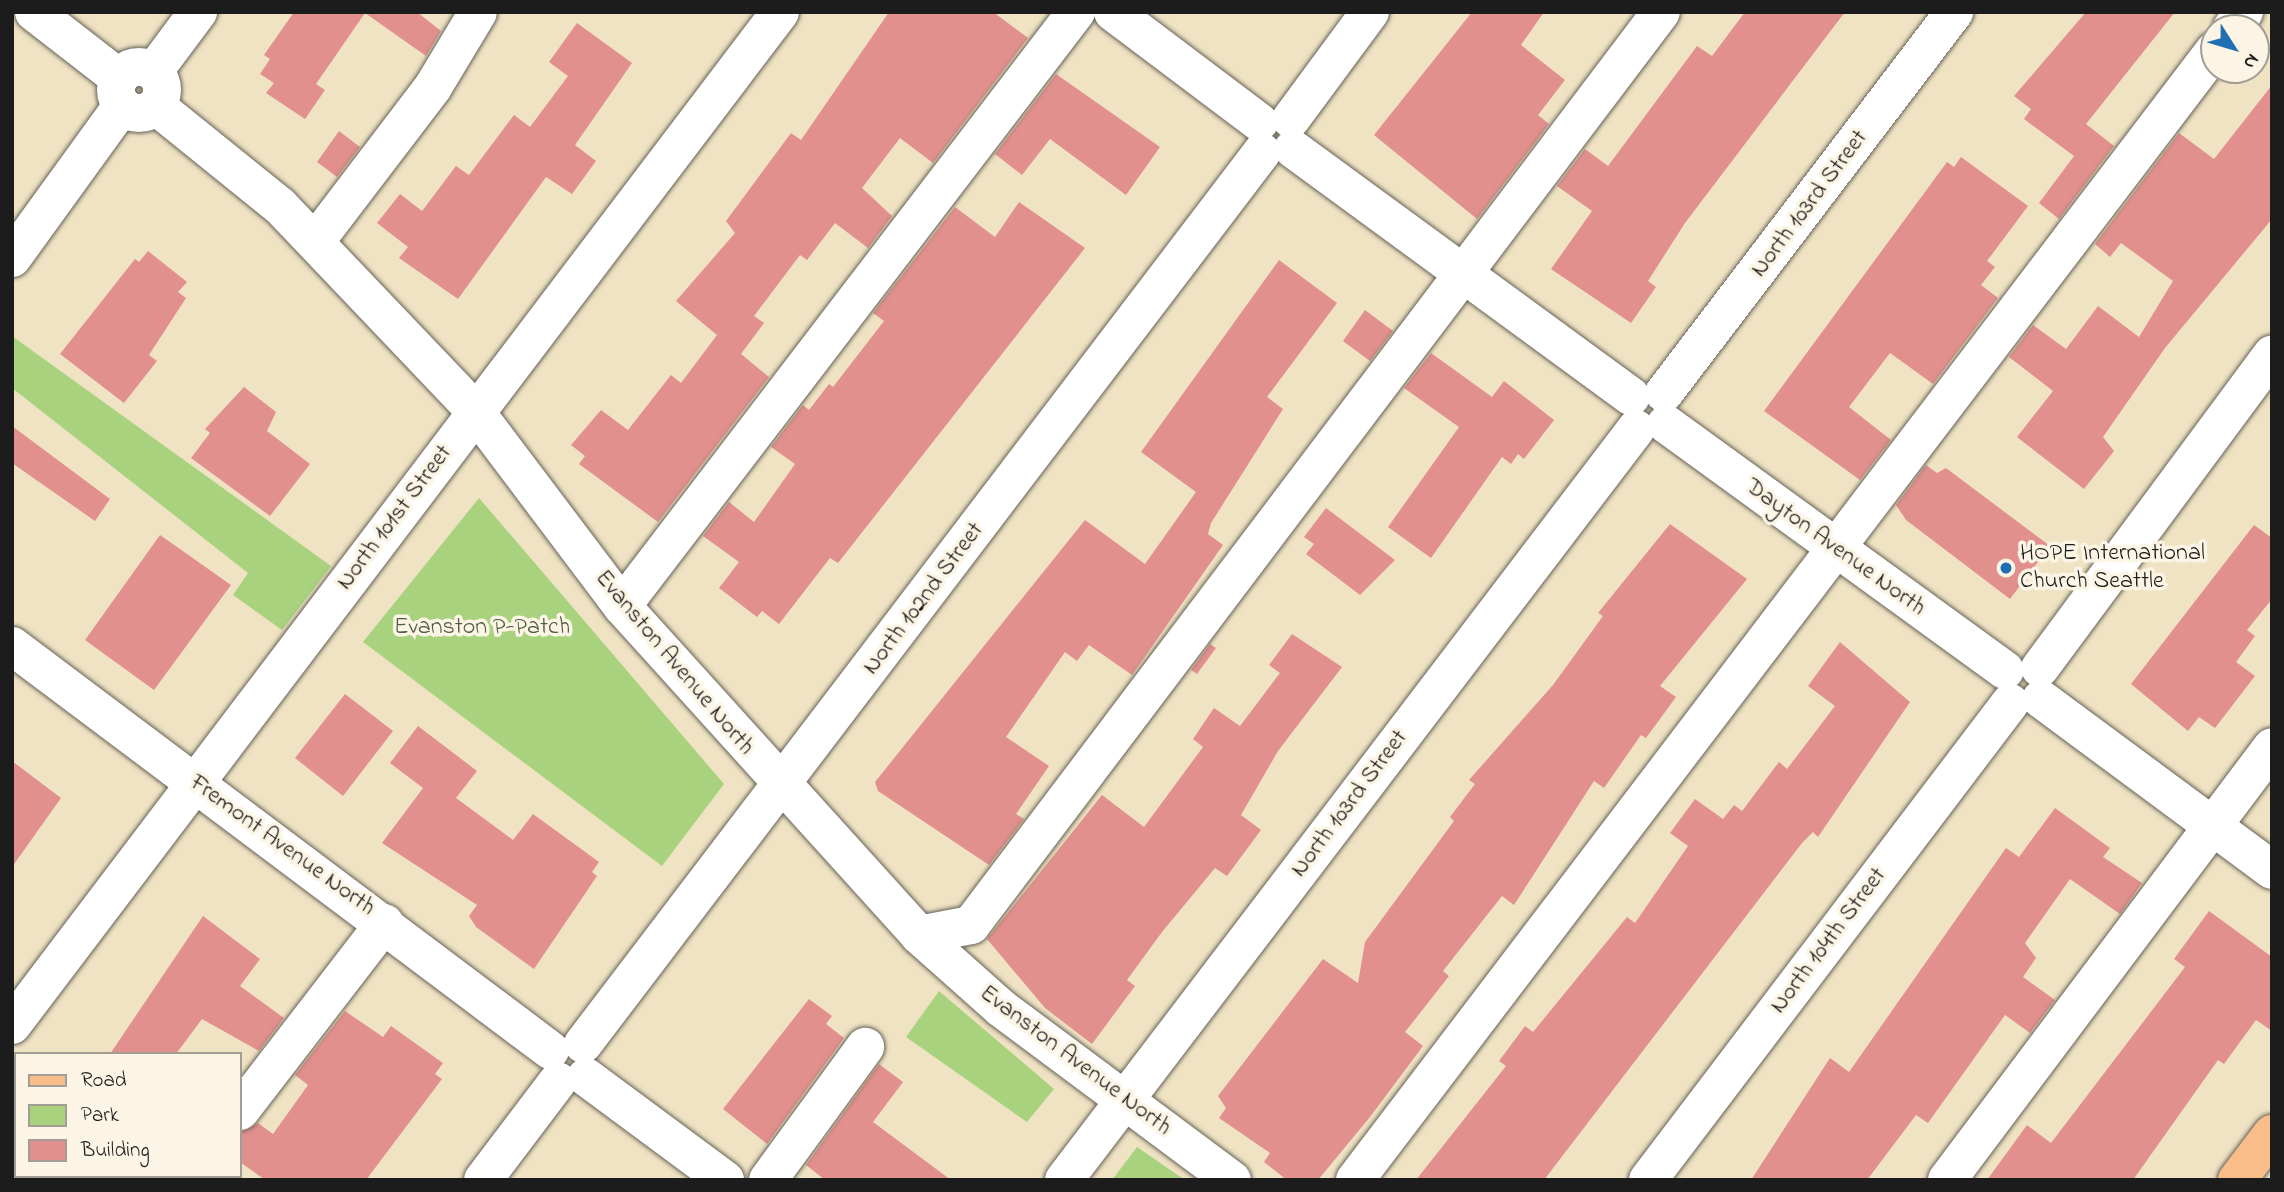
<!DOCTYPE html>
<style>
body{margin:0}
#map{position:relative;width:2284px;height:1192px;overflow:hidden;background:#f0e3c4;font-family:"Indie Flower",sans-serif}
div>[style]{position:absolute}
.green>*{inset:0;background:#a8d27e}
.building>*{inset:0;background:#e1908e}
.roads{filter:drop-shadow(0 0 2px #666257) drop-shadow(0 0 2px #666257)}
.minor>*{height:38px;margin:-19px;padding:0 19px;transform-origin:19px;border-radius:19px;background:#fff}
.minor>.ring{margin:-19px;padding:0;box-sizing:content-box;background:none;border:38px solid #fff;border-radius:50%}
.major>*{height:38px;margin:-19px;padding:0 19px;transform-origin:19px;border-radius:19px;background:#f8bd88}
.dots>*{width:19px;height:19px;translate:-50% -50%;box-sizing:border-box;border:4px solid #fcf5e5;border-radius:50%}
span{translate:-50% -50%;white-space:nowrap;text-align:center;line-height:1.15;-webkit-text-stroke:7px #fcf5e5;paint-order:stroke}
.street-label{font-size:24px;color:#1c1c1c}
.poi-label{font-size:24px;color:#1c1c1c}
.left{translate:0 -50%;text-align:left}
.park-label{font-size:24px;color:#4d5c3e}
.frame{position:absolute;inset:0;border:14px solid #1c1c1c;pointer-events:none}
.legend{position:absolute;left:14px;top:1052px;width:228px;height:126px;box-sizing:border-box;background:#fcf5e5;border:2px solid #a29e95;margin:0;padding:9px 12px;list-style:none;font-size:21px;color:#1c1c1c}
.legend li{display:flex;align-items:center;gap:14px;height:35px}
.legend b{width:35px;border:2px solid #a29e95}
.north{position:absolute;left:2200px;top:14px;width:70px;height:70px;box-sizing:border-box;background:#fcf5e5;border:2px solid #a29e95;border-radius:50%;rotate:127deg;font-size:19px;font-weight:700;line-height:28px;text-align:center;color:#1c1c1c}
.north::after{content:'';display:block;margin:auto;width:24px;height:32px;background:#1f6fb2;clip-path:polygon(50% 0,100% 100%,50% 72%,0 100%)}
</style>
<div id="map">
<div class="green">
<i style="clip-path:polygon(12px 336px,331px 566px,282px 630px,233px 595px,248px 573px,12px 388px)"></i>
<i style="clip-path:polygon(479px 498px,724px 784px,662px 866px,363px 642px)"></i>
<i style="clip-path:polygon(939px 991px,1054px 1089px,1027px 1122px,906px 1037px)"></i>
<i style="clip-path:polygon(1137px 1147px,1185px 1180px,1112px 1180px)"></i>
</div>
<div class="building">
<i style="clip-path:polygon(294px 12px,417px 12px,441px 31px,426px 56px,365px 13px,316px 84px,325px 90px,305px 119px,266px 93px,274px 83px,260px 74px,270px 59px,264px 55px)"></i>
<i style="clip-path:polygon(889px 12px,993px 12px,1028px 38px,933px 163px,900px 138px,862px 188px,892px 216px,868px 248px,835px 223px,807px 260px,800px 255px,754px 316px,764px 323px,741px 354px,769px 377px,658px 522px,579px 464px,585px 456px,571px 445px,601px 410px,628px 430px,671px 375px,681px 383px,717px 335px,676px 301px,735px 233px,726px 221px,791px 133px,801px 140px)"></i>
<i style="clip-path:polygon(1472px 12px,1544px 12px,1521px 45px,1565px 80px,1538px 115px,1549px 124px,1477px 219px,1374px 135px)"></i>
<i style="clip-path:polygon(1745px 12px,1845px 12px,1685px 223px,1648px 281px,1656px 287px,1631px 323px,1551px 269px,1592px 211px,1557px 186px,1585px 149px,1608px 166px,1697px 46px,1712px 56px)"></i>
<i style="clip-path:polygon(2086px 12px,2175px 12px,2086px 124px,2114px 146px,2059px 219px,2039px 203px,2074px 156px,2024px 119px,2031px 109px,2014px 96px)"></i>
<i style="clip-path:polygon(577px 23px,632px 63px,575px 145px,596px 161px,572px 194px,546px 177px,458px 299px,399px 258px,408px 247px,377px 223px,400px 194px,422px 211px,456px 166px,469px 175px,514px 115px,530px 127px,568px 76px,549px 62px)"></i>
<i style="clip-path:polygon(1056px 74px,1160px 147px,1126px 195px,1050px 139px,1022px 175px,995px 154px)"></i>
<i style="clip-path:polygon(2272px 85px,2272px 219px,2165px 348px,2103px 437px,2114px 451px,2084px 489px,2017px 437px,2053px 391px,2009px 357px,2033px 325px,2066px 349px,2098px 306px,2139px 337px,2173px 281px,2121px 243px,2110px 257px,2095px 244px,2179px 133px,2214px 159px)"></i>
<i style="clip-path:polygon(339px 131px,360px 147px,337px 177px,317px 162px)"></i>
<i style="clip-path:polygon(1961px 157px,2028px 206px,1987px 261px,1995px 267px,1981px 285px,1998px 298px,1933px 384px,1890px 353px,1849px 407px,1891px 440px,1860px 480px,1764px 411px,1947px 162px,1954px 167px)"></i>
<i style="clip-path:polygon(1019px 202px,1085px 248px,838px 563px,830px 558px,779px 624px,762px 611px,757px 617px,719px 588px,739px 562px,703px 536px,729px 502px,754px 522px,795px 464px,771px 447px,803px 405px,809px 410px,829px 384px,833px 387px,884px 321px,873px 313px,955px 207px,995px 237px)"></i>
<i style="clip-path:polygon(148px 251px,187px 282px,178px 292px,186px 298px,149px 355px,157px 361px,124px 403px,60px 354px,135px 259px,139px 262px)"></i>
<i style="clip-path:polygon(1279px 260px,1337px 303px,1267px 397px,1283px 409px,1211px 523px,1208px 534px,1223px 545px,1132px 675px,1089px 645px,1077px 661px,1065px 652px,1006px 737px,1049px 766px,1016px 814px,1024px 819px,989px 865px,878px 791px,875px 782px,1085px 520px,1145px 564px,1196px 492px,1141px 452px)"></i>
<i style="clip-path:polygon(1365px 310px,1393px 331px,1370px 361px,1343px 341px)"></i>
<i style="clip-path:polygon(1431px 353px,1492px 397px,1504px 381px,1554px 420px,1524px 459px,1518px 454px,1511px 464px,1502px 457px,1431px 558px,1388px 527px,1459px 427px,1404px 388px)"></i>
<i style="clip-path:polygon(244px 387px,276px 412px,267px 431px,310px 464px,270px 516px,191px 458px,210px 433px,205px 429px)"></i>
<i style="clip-path:polygon(12px 426px,110px 499px,95px 521px,12px 463px)"></i>
<i style="clip-path:polygon(1926px 465px,1937px 473px,1946px 468px,2050px 546px,2010px 599px,1906px 520px,1896px 505px)"></i>
<i style="clip-path:polygon(1326px 508px,1395px 560px,1360px 595px,1306px 554px,1314px 544px,1304px 537px)"></i>
<i style="clip-path:polygon(1670px 524px,1747px 579px,1660px 686px,1676px 697px,1646px 738px,1641px 735px,1604px 788px,1594px 781px,1514px 905px,1502px 896px,1443px 971px,1449px 976px,1405px 1032px,1423px 1046px,1370px 1117px,1318px 1180px,1287px 1180px,1264px 1162px,1270px 1153px,1219px 1118px,1226px 1108px,1218px 1096px,1323px 959px,1358px 983px,1365px 942px,1454px 821px,1450px 817px,1475px 784px,1469px 780px,1553px 685px,1603px 616px,1598px 613px)"></i>
<i style="clip-path:polygon(2254px 525px,2272px 538px,2272px 599px,2247px 630px,2255px 636px,2236px 662px,2255px 676px,2215px 728px,2199px 717px,2188px 731px,2131px 684px)"></i>
<i style="clip-path:polygon(160px 535px,231px 585px,154px 690px,85px 640px)"></i>
<i style="clip-path:polygon(1292px 634px,1342px 667px,1278px 751px,1241px 815px,1261px 830px,1227px 876px,1215px 868px,1162px 932px,1127px 980px,1135px 986px,1092px 1044px,1045px 1008px,987px 939px,1102px 795px,1144px 827px,1203px 747px,1193px 739px,1214px 708px,1240px 726px,1280px 673px,1269px 665px)"></i>
<i style="clip-path:polygon(1840px 642px,1910px 702px,1818px 837px,1813px 832px,1802px 843px,1544px 1180px,1416px 1180px,1506px 1066px,1499px 1061px,1525px 1026px,1533px 1032px,1627px 917px,1635px 923px,1688px 846px,1670px 833px,1695px 799px,1723px 819px,1734px 805px,1742px 811px,1779px 762px,1787px 769px,1835px 706px,1808px 686px)"></i>
<i style="clip-path:polygon(1210px 644px,1216px 648px,1197px 674px,1191px 670px)"></i>
<i style="clip-path:polygon(345px 694px,393px 731px,343px 796px,295px 758px)"></i>
<i style="clip-path:polygon(418px 726px,477px 771px,456px 798px,513px 840px,533px 814px,599px 862px,592px 872px,597px 876px,534px 969px,476px 927px,469px 916px,477px 905px,382px 843px,423px 788px,390px 763px)"></i>
<i style="clip-path:polygon(12px 761px,61px 798px,12px 867px)"></i>
<i style="clip-path:polygon(2055px 808px,2110px 848px,2103px 857px,2142px 883px,2120px 914px,2070px 879px,2025px 943px,2036px 958px,2023px 977px,2055px 1000px,2030px 1033px,2005px 1015px,1928px 1123px,1916px 1115px,1867px 1180px,1751px 1180px,1830px 1058px,1849px 1072px,2006px 848px,2019px 857px)"></i>
<i style="clip-path:polygon(2209px 911px,2272px 957px,2272px 1031px,2256px 1020px,2224px 1064px,2218px 1060px,2133px 1180px,1987px 1180px,2027px 1125px,2051px 1143px,2185px 967px,2174px 959px)"></i>
<i style="clip-path:polygon(203px 916px,260px 959px,240px 986px,284px 1018px,259px 1051px,202px 1019px,176px 1054px,110px 1054px)"></i>
<i style="clip-path:polygon(809px 999px,832px 1016px,826px 1024px,844px 1038px,767px 1144px,723px 1109px)"></i>
<i style="clip-path:polygon(345px 1011px,383px 1037px,391px 1026px,443px 1063px,435px 1074px,442px 1079px,366px 1180px,265px 1180px,240px 1162px,240px 1132px,258px 1123px,273px 1134px,308px 1085px,295px 1075px)"></i>
<i style="clip-path:polygon(879px 1064px,903px 1082px,873px 1122px,951px 1180px,825px 1180px,806px 1165px)"></i>
</div>
<div class="roads">
<div class="minor">
<i style="left:34px;top:12px;width:108px;rotate:37.8deg"></i>
<i style="left:1113px;top:12px;width:183px;rotate:37deg"></i>
<i style="left:2232px;top:28px;width:20px;rotate:-53deg"></i>
<i class="ring" style="left:116px;top:67px;width:8px;height:8px"></i>
<i style="left:154px;top:71px;width:74px;rotate:-53.3deg"></i>
<i style="left:156px;top:106px;width:159px;rotate:38.9deg"></i>
<i style="left:280px;top:206px;width:283px;rotate:46.4deg"></i>
<i style="left:475px;top:411px;width:244px;rotate:53deg"></i>
<i style="left:622px;top:606px;width:443px;rotate:47.9deg"></i>
<i style="left:919px;top:935px;width:110px;rotate:41.7deg"></i>
<i style="left:1001px;top:1008px;width:288px;rotate:36.7deg"></i>
<i style="left:1291px;top:119px;width:133px;rotate:-53.6deg"></i>
<i style="left:1293px;top:149px;width:419px;rotate:36.2deg"></i>
<i style="left:315px;top:242px;width:195px;rotate:-52.7deg"></i>
<i style="left:433px;top:87px;width:87px;rotate:-59deg"></i>
<i style="left:12px;top:258px;width:188px;rotate:-54.1deg"></i>
<i style="left:1664px;top:393px;width:479px;rotate:-52.7deg"></i>
<i style="left:1666px;top:424px;width:419px;rotate:36deg"></i>
<i style="left:622px;top:606px;width:748px;rotate:-52.61deg"></i>
<i style="left:12px;top:646px;width:673px;rotate:36.9deg"></i>
<i style="left:2040px;top:668px;width:390px;rotate:-53.5deg"></i>
<i style="left:2041px;top:699px;width:287px;rotate:36.5deg"></i>
<i style="left:919px;top:935px;width:53px;rotate:-10.9deg"></i>
<i style="left:971px;top:925px;width:1144px;rotate:-52.92deg"></i>
<i style="left:12px;top:1025px;width:1271px;rotate:-52.83deg"></i>
<i style="left:583px;top:1044px;width:1121px;rotate:-52.72deg"></i>
<i style="left:586px;top:1077px;width:173px;rotate:36.5deg"></i>
<i style="left:240px;top:1111px;width:237px;rotate:-52.4deg"></i>
<i style="left:187px;top:1180px;width:5px;rotate:-53deg"></i>
<i style="left:483px;top:1180px;width:124px;rotate:-52.9deg"></i>
<i style="left:768px;top:1180px;width:165px;rotate:-53.9deg"></i>
<i style="left:1064px;top:1180px;width:944px;rotate:-52.71deg"></i>
<i style="left:1355px;top:1180px;width:1419px;rotate:-52.73deg"></i>
<i style="left:1648px;top:1180px;width:599px;rotate:-52.8deg"></i>
<i style="left:1947px;top:1180px;width:541px;rotate:-53.11deg"></i>
</div>
<div class="major">
<i style="left:2237px;top:1180px;width:58px;rotate:-52.7deg"></i>
</div>
</div>
<div class="dots">
<i style="left:2006px;top:568px;background:#1f6fb2"></i>
</div>
<div class="street-label">
<span style="left:1810px;top:204px;rotate:-53deg">North 103rd Street</span>
<span style="left:395px;top:518px;rotate:-53deg">North 101st Street</span>
<span style="left:1835px;top:548px;rotate:36deg">Dayton Avenue North</span>
<span style="left:924px;top:599px;rotate:-53deg">North 102nd Street</span>
<span style="left:674px;top:663px;rotate:50deg">Evanston Avenue North</span>
<span style="left:1350px;top:804px;rotate:-53deg">North 103rd Street</span>
<span style="left:282px;top:846px;rotate:36deg">Fremont Avenue North</span>
<span style="left:1829px;top:941px;rotate:-53deg">North 104th Street</span>
<span style="left:1075px;top:1061px;rotate:37deg">Evanston Avenue North</span>
</div>
<div class="poi-label">
<span class="left" style="left:2020px;top:568px">HOPE International<br>Church Seattle</span>
</div>
<div class="park-label">
<span style="left:482px;top:628px">Evanston P-Patch</span>
</div>
<div class="frame"></div>
<ul class="legend">
<li><b style="height:9px;background:#f8bd88"></b>Road</li>
<li><b style="height:19px;background:#a8d27e"></b>Park</li>
<li><b style="height:19px;background:#e1908e"></b>Building</li>
</ul>
<div class="north">N</div>
</div>
